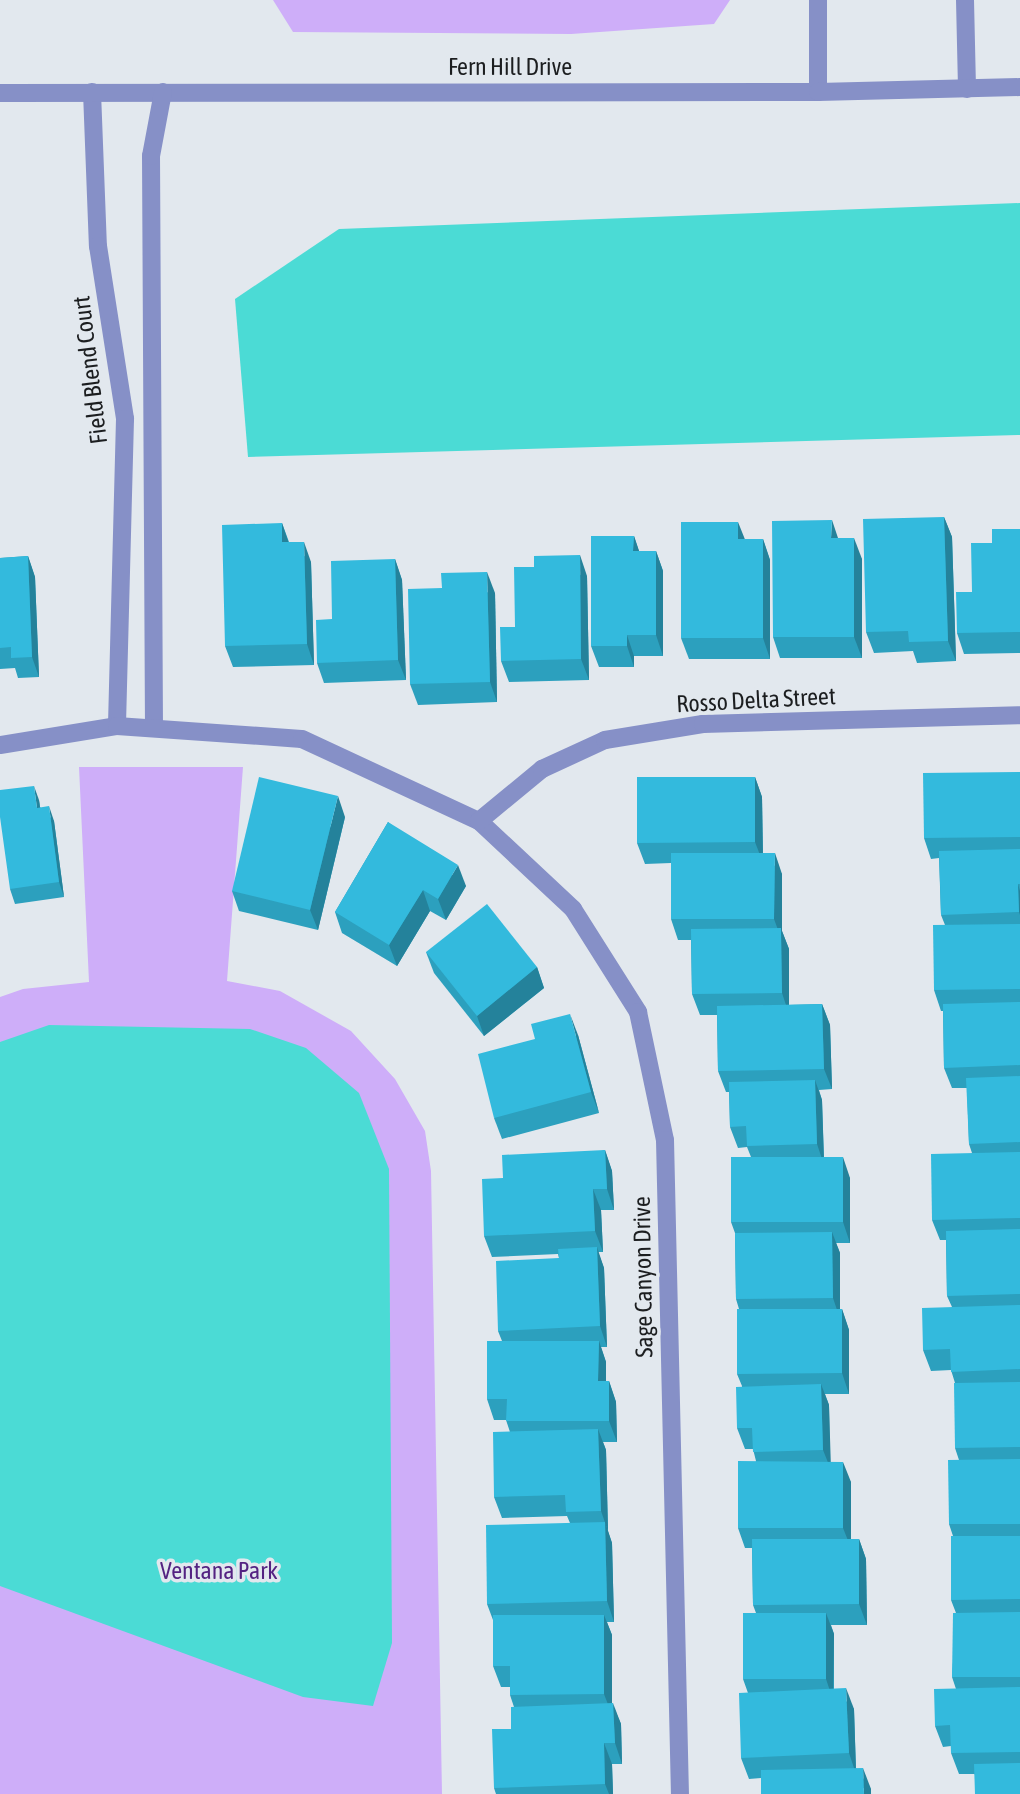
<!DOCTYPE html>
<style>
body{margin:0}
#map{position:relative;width:1020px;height:1794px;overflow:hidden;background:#e2e8ee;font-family:"Asap Condensed",sans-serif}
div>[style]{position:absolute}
.green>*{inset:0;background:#ceaef9}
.water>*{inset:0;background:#4bdbd5}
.lane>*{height:18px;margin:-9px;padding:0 9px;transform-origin:9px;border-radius:9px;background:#8690c7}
.street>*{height:18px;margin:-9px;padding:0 9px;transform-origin:9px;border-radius:9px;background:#8690c7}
.wall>*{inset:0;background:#2ca0be}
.shaded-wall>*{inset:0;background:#24829b}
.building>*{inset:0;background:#33badd}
span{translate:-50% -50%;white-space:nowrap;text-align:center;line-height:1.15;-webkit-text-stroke:7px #e2e8ee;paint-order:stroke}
.street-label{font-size:24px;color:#1c1e20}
.park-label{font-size:24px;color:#542382}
</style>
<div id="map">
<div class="green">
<i style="clip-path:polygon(273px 0,730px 0,714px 24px,571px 34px,293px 32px)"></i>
<i style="clip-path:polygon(79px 767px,243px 767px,227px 981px,280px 991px,351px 1031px,395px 1079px,425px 1131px,431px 1171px,442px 1794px,0 1794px,0 997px,23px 989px,89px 982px)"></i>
</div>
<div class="water">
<i style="clip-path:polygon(1020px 203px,1020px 435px,248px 457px,235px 299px,339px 229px)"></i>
<i style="clip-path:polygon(49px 1025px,250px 1029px,306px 1048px,359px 1093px,389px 1169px,392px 1643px,373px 1706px,303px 1697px,0 1586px,0 1042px)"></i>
</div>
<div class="lane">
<i style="left:818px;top:0;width:92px;rotate:90deg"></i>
<i style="left:965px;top:0;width:89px;rotate:88.7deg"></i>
</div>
<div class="street">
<i style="left:92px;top:92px;width:154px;rotate:87.8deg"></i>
<i style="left:98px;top:246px;width:175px;rotate:81.1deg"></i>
<i style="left:125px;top:419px;width:307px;rotate:91.5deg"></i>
<i style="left:0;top:93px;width:818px;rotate:-0.07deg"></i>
<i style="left:818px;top:92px;width:202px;rotate:-1.4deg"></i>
<i style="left:154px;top:728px;width:572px;rotate:-90.3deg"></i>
<i style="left:151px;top:156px;width:65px;rotate:-79.4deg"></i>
<i style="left:0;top:745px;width:119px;rotate:-9.2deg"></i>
<i style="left:117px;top:726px;width:185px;rotate:4deg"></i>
<i style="left:302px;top:739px;width:195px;rotate:24.9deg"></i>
<i style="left:479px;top:821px;width:129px;rotate:43.1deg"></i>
<i style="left:573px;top:909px;width:122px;rotate:57.7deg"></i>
<i style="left:638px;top:1012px;width:131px;rotate:78.1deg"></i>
<i style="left:665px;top:1140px;width:654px;rotate:88.69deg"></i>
<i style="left:479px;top:821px;width:82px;rotate:-39.5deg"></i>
<i style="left:542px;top:769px;width:69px;rotate:-24.7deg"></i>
<i style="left:605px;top:740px;width:99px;rotate:-9.3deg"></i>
<i style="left:703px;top:724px;width:317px;rotate:-1.6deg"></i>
</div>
<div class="wall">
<i style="clip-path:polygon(944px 517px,952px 537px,956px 661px,917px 663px,913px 651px,874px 653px,866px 632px)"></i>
<i style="clip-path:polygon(282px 523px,289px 542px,311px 562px,314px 665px,233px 667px,225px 646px)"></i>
<i style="clip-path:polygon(1020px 529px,1020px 653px,964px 654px,957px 633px,992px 543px)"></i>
<i style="clip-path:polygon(634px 536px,639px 551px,656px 551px,663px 571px,663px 656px,634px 656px,634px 667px,599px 667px,591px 646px)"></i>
<i style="clip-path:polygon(838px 538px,862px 559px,862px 658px,780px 658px,773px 637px)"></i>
<i style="clip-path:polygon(763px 539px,770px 560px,770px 659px,689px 659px,681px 638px)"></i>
<i style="clip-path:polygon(28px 556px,35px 577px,39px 677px,18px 678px,15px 668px,0 669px,0 558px)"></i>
<i style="clip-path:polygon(395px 559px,402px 580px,406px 680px,324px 683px,317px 663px,332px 619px)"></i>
<i style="clip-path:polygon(534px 567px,587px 576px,589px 680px,509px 682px,501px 661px,515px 627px)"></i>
<i style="clip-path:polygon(442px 588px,495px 593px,497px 702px,418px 705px,410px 684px)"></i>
<i style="clip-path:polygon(1020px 772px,1020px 1794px,974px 1774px,959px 1774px,951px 1753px,951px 1746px,943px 1747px,935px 1726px,956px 1689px,952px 1677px,956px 1613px,951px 1600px,953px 1536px,949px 1524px,959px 1460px,955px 1448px,955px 1383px,951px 1370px,931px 1371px,923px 1350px,952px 1307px,947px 1296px,946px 1240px,940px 1240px,932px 1220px,972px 1153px,969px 1144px,967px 1088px,952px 1088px,944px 1068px,943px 1011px,941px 1011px,934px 990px,945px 925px,941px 915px,939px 858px,931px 859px,924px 838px)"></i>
<i style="clip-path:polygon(755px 777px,762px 797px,763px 853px,782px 874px,782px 931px,789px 949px,789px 1005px,822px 1004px,830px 1025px,832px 1089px,819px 1090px,822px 1100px,824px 1157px,850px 1178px,850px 1243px,836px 1243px,840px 1253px,840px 1309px,842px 1309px,849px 1330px,849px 1394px,825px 1394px,829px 1405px,830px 1462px,851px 1482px,851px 1539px,859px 1539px,866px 1559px,867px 1625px,831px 1625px,834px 1634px,834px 1689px,854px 1709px,856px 1768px,871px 1789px,761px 1778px,749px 1779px,741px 1758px,748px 1693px,743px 1679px,756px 1613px,753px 1605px,752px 1548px,745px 1548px,738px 1528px,756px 1461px,753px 1449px,745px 1449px,737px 1428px,742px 1386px,737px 1374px,739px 1309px,736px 1299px,735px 1233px,731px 1222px,751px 1157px,747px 1147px,738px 1148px,730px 1127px,729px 1092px,726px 1092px,718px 1071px,717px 1015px,700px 1015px,692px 994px,691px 940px,678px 940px,671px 919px,671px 863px,645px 864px,637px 843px)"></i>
<i style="clip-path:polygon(39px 800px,40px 807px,54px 821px,64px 897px,15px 904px,10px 889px)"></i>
<i style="clip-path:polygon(345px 817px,318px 930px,239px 911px,232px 891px)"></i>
<i style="clip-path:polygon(388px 822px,466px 886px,446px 920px,430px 911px,397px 966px,342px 933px,335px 912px)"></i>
<i style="clip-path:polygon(426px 952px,537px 967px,544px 988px,484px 1036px,434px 973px)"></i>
<i style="clip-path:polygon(578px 1035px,599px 1113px,502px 1139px,494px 1118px)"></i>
<i style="clip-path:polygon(605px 1150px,612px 1171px,614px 1210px,601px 1210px,603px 1252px,598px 1252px,604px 1268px,607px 1347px,601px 1347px,606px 1362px,606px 1381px,609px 1381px,616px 1402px,617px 1442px,603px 1442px,606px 1450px,608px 1531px,612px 1543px,614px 1622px,607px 1622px,612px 1635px,612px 1703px,621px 1724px,622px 1764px,612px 1764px,613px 1794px,496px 1794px,494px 1788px,511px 1729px,514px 1707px,510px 1695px,510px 1687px,501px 1687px,493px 1666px,493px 1620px,487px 1604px,570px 1523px,567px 1516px,502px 1518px,494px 1497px,510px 1432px,506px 1420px,494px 1420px,487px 1399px,502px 1341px,498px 1331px,559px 1258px,558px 1254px,492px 1257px,484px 1236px,503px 1178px)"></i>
</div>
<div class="shaded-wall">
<i style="clip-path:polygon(944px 517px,952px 537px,956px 661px,948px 641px)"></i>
<i style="clip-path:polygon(832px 520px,839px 541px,831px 538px)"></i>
<i style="clip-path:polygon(738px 522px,746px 542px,738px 539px)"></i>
<i style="clip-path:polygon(282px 523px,289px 544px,282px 542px)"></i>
<i style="clip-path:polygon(634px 536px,641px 557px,633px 551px)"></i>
<i style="clip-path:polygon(854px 538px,862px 559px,862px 658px,854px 637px)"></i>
<i style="clip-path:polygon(763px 539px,770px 560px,770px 659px,763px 638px)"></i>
<i style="clip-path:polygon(304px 542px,311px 562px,314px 665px,307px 644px)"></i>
<i style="clip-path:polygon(656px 551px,663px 571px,663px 656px,656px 635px)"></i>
<i style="clip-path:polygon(580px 555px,587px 576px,589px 680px,581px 659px)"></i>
<i style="clip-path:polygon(28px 556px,35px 577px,39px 677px,32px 657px)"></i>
<i style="clip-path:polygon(395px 559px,402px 580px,406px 680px,398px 660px)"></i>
<i style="clip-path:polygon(487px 572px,495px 593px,497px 702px,490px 682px)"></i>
<i style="clip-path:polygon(627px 635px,634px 656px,634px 667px,627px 646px)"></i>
<i style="clip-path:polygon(755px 777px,762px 797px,763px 863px,755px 842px)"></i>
<i style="clip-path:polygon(34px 786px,39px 800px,42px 822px,37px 808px)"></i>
<i style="clip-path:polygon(338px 796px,345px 817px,318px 930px,310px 910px)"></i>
<i style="clip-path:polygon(49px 806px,54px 821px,64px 897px,59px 882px)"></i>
<i style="clip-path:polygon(775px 853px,782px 874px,782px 931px,789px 949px,789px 1014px,782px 993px,781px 938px,774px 919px)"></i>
<i style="clip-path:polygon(458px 865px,466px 886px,446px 920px,438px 899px)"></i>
<i style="clip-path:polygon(1018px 884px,1020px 891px,1020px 915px,1019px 912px)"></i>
<i style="clip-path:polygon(423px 890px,430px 911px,397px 966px,389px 945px)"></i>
<i style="clip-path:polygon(537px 967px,544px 988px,484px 1036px,477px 1016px)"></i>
<i style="clip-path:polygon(822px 1004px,830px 1025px,832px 1089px,824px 1069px)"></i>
<i style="clip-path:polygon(570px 1014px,578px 1035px,599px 1113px,591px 1092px)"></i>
<i style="clip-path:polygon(815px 1080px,822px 1100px,824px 1165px,817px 1144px)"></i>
<i style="clip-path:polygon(605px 1150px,612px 1171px,614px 1210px,607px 1189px)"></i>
<i style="clip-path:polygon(843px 1157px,850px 1178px,850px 1243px,843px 1222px)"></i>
<i style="clip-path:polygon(593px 1189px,601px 1210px,603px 1252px,595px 1231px)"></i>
<i style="clip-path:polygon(832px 1232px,840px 1253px,840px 1319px,833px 1298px)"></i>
<i style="clip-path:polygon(597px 1247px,604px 1268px,607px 1347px,600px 1326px)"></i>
<i style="clip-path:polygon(842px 1309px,849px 1330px,849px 1394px,842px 1373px)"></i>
<i style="clip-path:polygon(599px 1341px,606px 1362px,606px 1402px,598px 1381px)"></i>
<i style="clip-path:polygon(609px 1381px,616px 1402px,617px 1442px,609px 1421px)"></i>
<i style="clip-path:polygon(821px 1384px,829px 1405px,831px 1470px,823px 1450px)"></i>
<i style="clip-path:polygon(598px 1429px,606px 1450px,608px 1531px,601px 1511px)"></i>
<i style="clip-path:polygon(843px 1462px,851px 1482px,851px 1548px,843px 1528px)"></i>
<i style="clip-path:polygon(605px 1522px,612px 1543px,614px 1622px,607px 1601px)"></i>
<i style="clip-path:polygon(859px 1539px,866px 1559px,867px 1625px,859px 1604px)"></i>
<i style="clip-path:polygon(826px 1613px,834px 1634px,833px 1700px,826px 1679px)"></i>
<i style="clip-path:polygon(604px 1615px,612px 1635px,612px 1715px,604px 1694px)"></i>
<i style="clip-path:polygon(846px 1688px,854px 1709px,856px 1774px,849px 1753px)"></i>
<i style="clip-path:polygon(613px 1703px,621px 1724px,622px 1764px,615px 1743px)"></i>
<i style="clip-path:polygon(604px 1743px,612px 1764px,613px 1794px,609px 1794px,605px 1784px)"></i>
<i style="clip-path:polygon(863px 1768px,871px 1789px,871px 1794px,864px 1794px)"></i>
</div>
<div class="building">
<i style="clip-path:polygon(944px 517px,948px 641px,909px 642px,908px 631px,866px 632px,863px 519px)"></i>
<i style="clip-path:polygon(832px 520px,831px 538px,854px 538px,854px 637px,773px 637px,772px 521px)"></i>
<i style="clip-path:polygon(681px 522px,738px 522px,738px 539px,763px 539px,763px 638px,681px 638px)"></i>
<i style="clip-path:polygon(282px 523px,282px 542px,304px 542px,307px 644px,225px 646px,222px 525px)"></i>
<i style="clip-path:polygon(992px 529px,1020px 529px,1020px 632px,957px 633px,956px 592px,972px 592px,971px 543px,992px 543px)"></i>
<i style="clip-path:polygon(591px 536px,634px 536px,633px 551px,656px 551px,656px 635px,627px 635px,627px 646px,591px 646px)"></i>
<i style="clip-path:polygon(580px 555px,581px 659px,501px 661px,500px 627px,515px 627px,514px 567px,534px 567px,534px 556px)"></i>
<i style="clip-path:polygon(28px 556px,32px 657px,11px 658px,11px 647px,0 648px,0 558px)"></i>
<i style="clip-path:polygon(395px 559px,398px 660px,317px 663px,316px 620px,332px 619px,331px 561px)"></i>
<i style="clip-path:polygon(487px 572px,490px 682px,410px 684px,408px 589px,442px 588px,441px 573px)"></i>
<i style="clip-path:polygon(1020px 772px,1020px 837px,924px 838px,923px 773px)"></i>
<i style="clip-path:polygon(259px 777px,338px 796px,310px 910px,232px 891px)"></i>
<i style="clip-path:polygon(637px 777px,755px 777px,755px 842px,637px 843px)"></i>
<i style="clip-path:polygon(34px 786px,37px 808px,49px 806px,59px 882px,10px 889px,0 817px,0 790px)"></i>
<i style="clip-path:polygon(388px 822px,458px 865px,438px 899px,423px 890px,389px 945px,335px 912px)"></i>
<i style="clip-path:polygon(1020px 849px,1020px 884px,1018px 884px,1019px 912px,941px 915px,939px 851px)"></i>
<i style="clip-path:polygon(671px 853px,775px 853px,774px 919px,671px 919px)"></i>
<i style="clip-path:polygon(487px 904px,537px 967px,477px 1016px,426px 952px)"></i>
<i style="clip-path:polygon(1020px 924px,1020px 989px,934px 990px,933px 925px)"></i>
<i style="clip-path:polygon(781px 928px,782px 993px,692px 994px,691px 929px)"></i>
<i style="clip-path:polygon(1020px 1002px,1020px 1065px,944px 1068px,943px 1004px)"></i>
<i style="clip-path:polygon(822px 1004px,824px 1069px,718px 1071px,717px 1006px)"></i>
<i style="clip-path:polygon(570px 1014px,591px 1092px,494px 1118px,478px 1054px,535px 1039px,531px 1024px)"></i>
<i style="clip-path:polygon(1020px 1076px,1020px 1142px,969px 1144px,966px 1078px)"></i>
<i style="clip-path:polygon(815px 1080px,817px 1144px,747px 1146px,746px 1126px,730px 1127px,729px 1082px)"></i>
<i style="clip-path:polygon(605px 1150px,607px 1189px,593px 1189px,595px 1231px,484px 1236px,482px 1179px,503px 1178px,502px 1155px)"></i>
<i style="clip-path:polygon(1020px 1152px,1020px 1218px,932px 1220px,931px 1154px)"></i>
<i style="clip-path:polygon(731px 1157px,843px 1157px,843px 1222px,731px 1222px)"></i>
<i style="clip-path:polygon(1020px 1229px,1020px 1294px,947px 1296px,946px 1231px)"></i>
<i style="clip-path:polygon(832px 1232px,833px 1298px,736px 1299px,735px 1233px)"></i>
<i style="clip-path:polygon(597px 1247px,600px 1326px,498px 1331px,496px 1261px,559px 1258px,558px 1249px)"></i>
<i style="clip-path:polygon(1020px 1305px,1020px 1369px,951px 1372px,950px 1349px,923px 1350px,922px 1308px)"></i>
<i style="clip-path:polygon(737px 1309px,842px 1309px,842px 1373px,737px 1374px)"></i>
<i style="clip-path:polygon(487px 1341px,599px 1341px,598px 1381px,609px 1381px,609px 1421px,506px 1421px,507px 1399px,487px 1399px)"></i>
<i style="clip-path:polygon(1020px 1382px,1020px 1447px,955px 1448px,954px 1383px)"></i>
<i style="clip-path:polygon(821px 1384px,823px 1450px,753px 1452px,752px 1428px,737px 1428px,736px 1387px)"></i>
<i style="clip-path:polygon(598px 1429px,601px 1511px,566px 1512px,565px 1495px,494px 1497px,493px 1432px)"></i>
<i style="clip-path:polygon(1020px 1459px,1020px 1524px,949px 1524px,948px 1460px)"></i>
<i style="clip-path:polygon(738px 1461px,843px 1462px,843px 1528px,738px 1528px)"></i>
<i style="clip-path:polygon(605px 1522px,607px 1601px,487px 1604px,486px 1525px)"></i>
<i style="clip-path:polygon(951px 1536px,1020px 1536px,1020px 1599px,951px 1600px)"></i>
<i style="clip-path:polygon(752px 1539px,859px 1539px,859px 1604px,753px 1605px)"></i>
<i style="clip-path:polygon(1020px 1612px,1020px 1677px,952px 1677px,953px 1613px)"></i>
<i style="clip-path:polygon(743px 1613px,826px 1613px,826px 1679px,743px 1679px)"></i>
<i style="clip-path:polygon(493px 1615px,604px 1615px,604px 1694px,510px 1695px,510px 1666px,493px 1666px)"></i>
<i style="clip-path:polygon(1020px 1687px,1020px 1752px,951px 1753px,950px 1725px,935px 1726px,934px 1689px)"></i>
<i style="clip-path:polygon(846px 1688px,849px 1753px,741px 1758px,739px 1693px)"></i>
<i style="clip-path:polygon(613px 1703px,615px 1743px,604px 1743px,605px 1784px,494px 1788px,492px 1729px,511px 1729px,511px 1707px)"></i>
<i style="clip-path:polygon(1020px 1763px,1020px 1794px,975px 1794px,974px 1764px)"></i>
<i style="clip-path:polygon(863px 1768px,864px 1794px,761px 1794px,761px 1770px)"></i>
</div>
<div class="street-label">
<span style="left:510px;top:67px">Fern Hill Drive</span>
<span style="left:90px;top:370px;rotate:-97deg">Field Blend Court</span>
<span style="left:756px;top:700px;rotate:-3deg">Rosso Delta Street</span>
<span style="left:643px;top:1277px;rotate:-91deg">Sage Canyon Drive</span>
</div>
<div class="park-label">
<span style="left:219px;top:1571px">Ventana Park</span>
</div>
</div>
